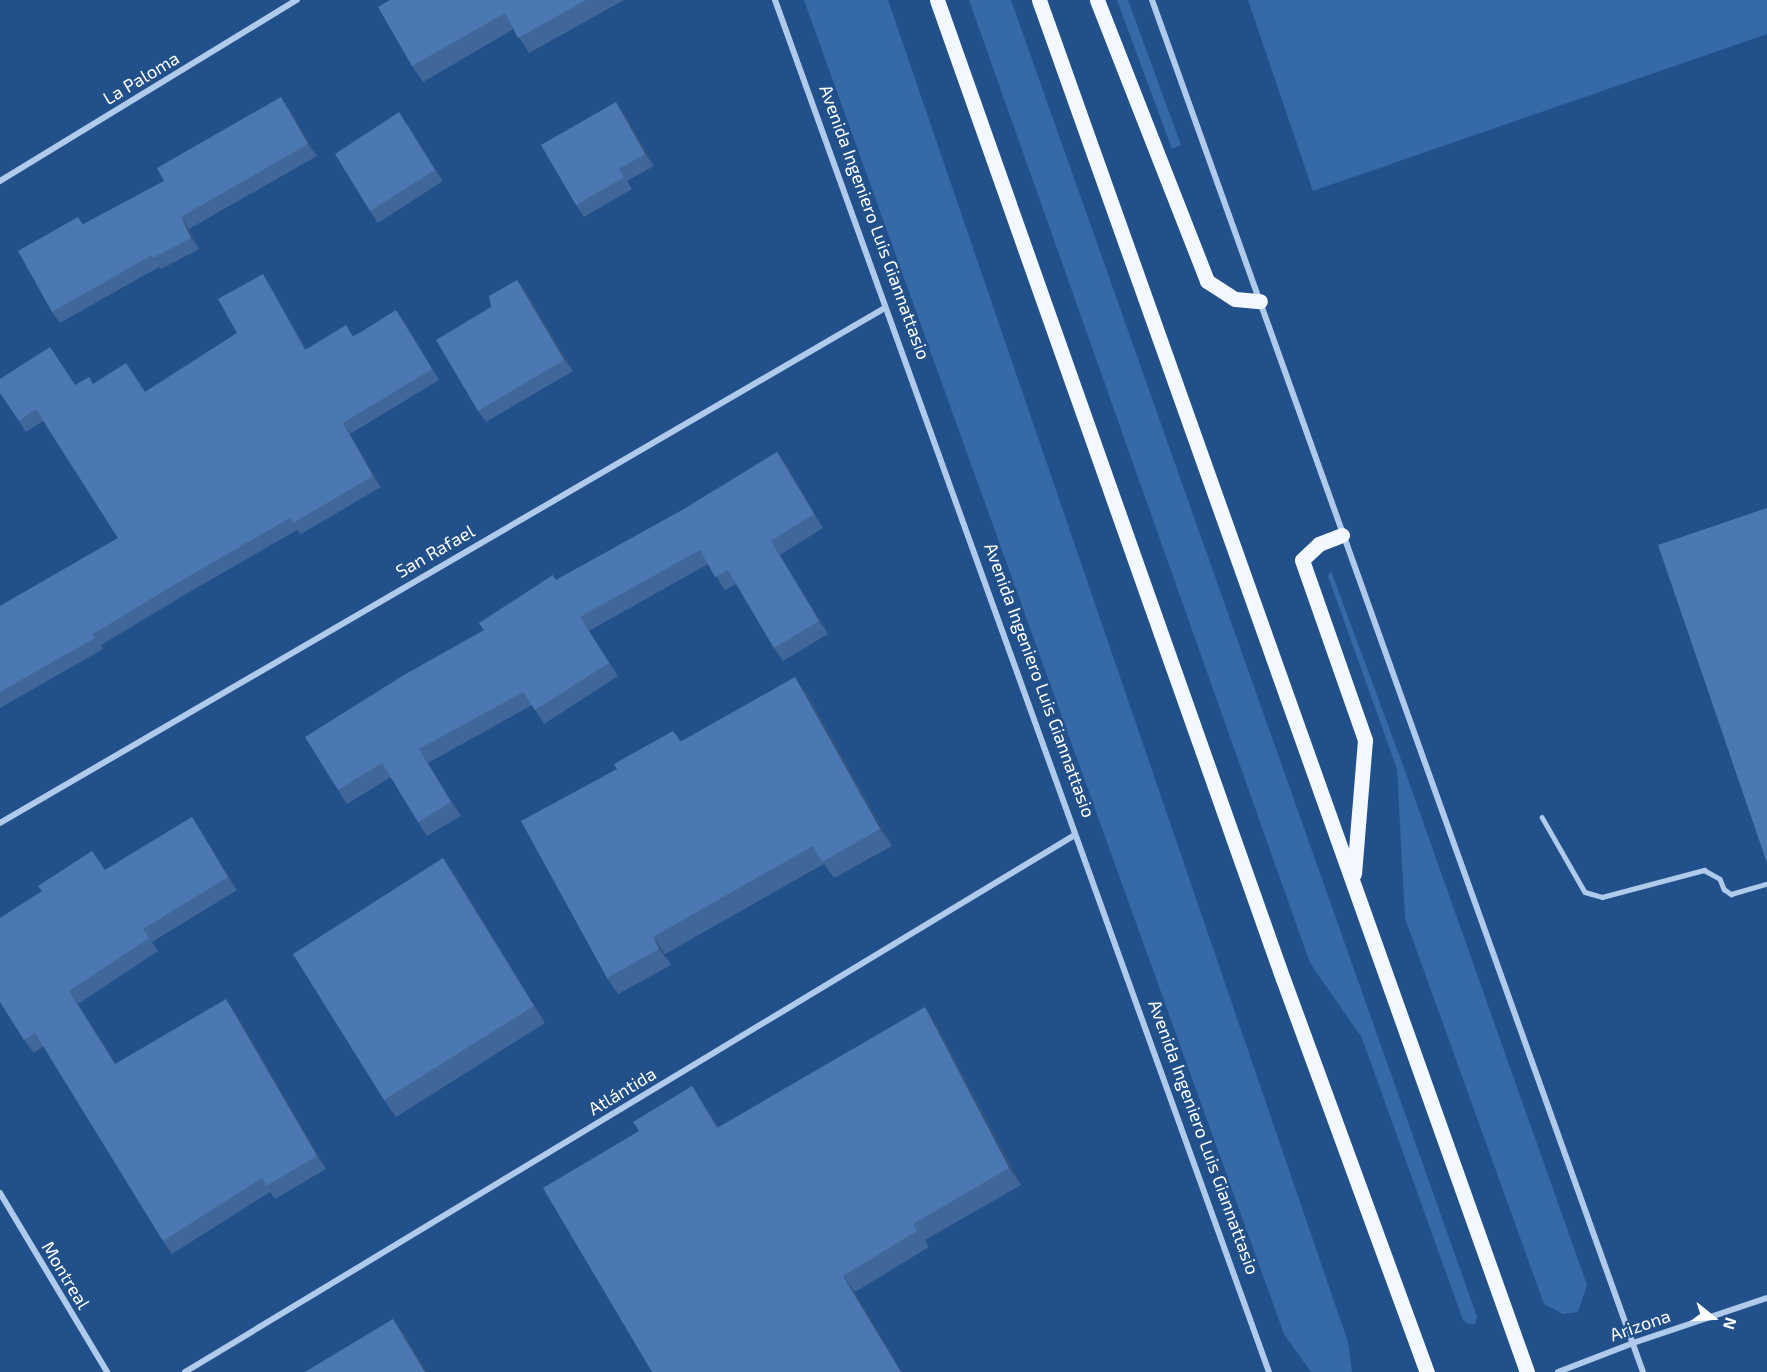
<!DOCTYPE html>
<meta charset="utf-8">
<style>
body{margin:0}
#map{position:relative;width:1767px;height:1372px;overflow:hidden;background:#22508b;font-family:"Exo 2",sans-serif}
div>[style]{position:absolute}
.green>*{inset:0;background:#3669a8}
.service>*{height:4.5px;margin:-2.25px;padding:0 2.25px;transform-origin:2.25px;border-radius:2.25px;background:#afcaeb}
.minor>*{height:6px;margin:-3px;padding:0 3px;transform-origin:3px;border-radius:3px;background:#afcaeb}
.primary>*{height:15px;margin:-7.5px;padding:0 7.5px;transform-origin:7.5px;border-radius:7.5px;background:#f3f8fe}
.wall>*{inset:0;background:#406799}
.shaded-wall>*{inset:0;background:#34547d}
.building>*{inset:0;background:#4b78b2}
span{translate:-50% -50%;white-space:nowrap;text-align:center;line-height:1.15;-webkit-text-stroke:5px #22508b;paint-order:stroke}
.street-label{font-size:18px;color:#fff}
.north{position:absolute;left:1683px;top:1288px;width:60px;height:60px;-webkit-text-stroke:4px #22508b;paint-order:stroke;rotate:108deg;font-size:16px;font-weight:700;line-height:24px;text-align:center;color:#fff}
.north::after{content:'';display:block;margin:auto;width:21px;height:27px;background:#fff;clip-path:polygon(50% 0,100% 100%,50% 72%,0 100%)}
</style>
<div id="map">
<div class="green">
<i style="clip-path:polygon(804px 0,888px 0,1348px 1342px,1352px 1372px,1311px 1372px,1284px 1334px)"></i>
<i style="clip-path:polygon(969px 0,1011px 0,1477px 1317px,1475px 1324px,1469px 1324px,1463px 1320px,1362px 1038px,1310px 963px)"></i>
<i style="clip-path:polygon(1117px 0,1128px 0,1181px 145px,1172px 149px)"></i>
<i style="clip-path:polygon(1248px 0,1767px 0,1767px 34px,1313px 191px)"></i>
<i style="clip-path:polygon(1331px 571px,1404px 768px,1587px 1285px,1578px 1312px,1563px 1314px,1544px 1304px,1405px 918px,1397px 769px,1328px 576px)"></i>
</div>
<div class="service">
<i style="left:1542px;top:817px;width:86px;rotate:60.2deg"></i>
<i style="left:1585px;top:892px;width:18px;rotate:16deg"></i>
<i style="left:1602px;top:897px;width:106px;rotate:-14.8deg"></i>
<i style="left:1704px;top:870px;width:18px;rotate:29deg"></i>
<i style="left:1720px;top:879px;width:11px;rotate:68deg"></i>
<i style="left:1724px;top:889px;width:9px;rotate:36deg"></i>
<i style="left:1731px;top:894px;width:37px;rotate:-16deg"></i>
</div>
<div class="minor">
<i style="left:775px;top:0;width:1458px;rotate:70.2deg"></i>
<i style="left:1152px;top:0;width:1457px;rotate:70.31deg"></i>
<i style="left:0;top:181px;width:348px;rotate:-31.4deg"></i>
<i style="left:0;top:823px;width:1024px;rotate:-30.2deg"></i>
<i style="left:0;top:1193px;width:209px;rotate:59.1deg"></i>
<i style="left:185px;top:1372px;width:1039px;rotate:-31.11deg"></i>
<i style="left:1558px;top:1372px;width:80px;rotate:-21.1deg"></i>
<i style="left:1633px;top:1343px;width:141px;rotate:-18.6deg"></i>
</div>
<div class="primary">
<i style="left:937px;top:0;width:1038px;rotate:70.54deg"></i>
<i style="left:1283px;top:979px;width:419px;rotate:69.9deg"></i>
<i style="left:1039px;top:0;width:1456px;rotate:70.42deg"></i>
<i style="left:1097px;top:0;width:302px;rotate:68.6deg"></i>
<i style="left:1207px;top:281px;width:33px;rotate:33deg"></i>
<i style="left:1235px;top:299px;width:25px;rotate:5deg"></i>
<i style="left:1342px;top:535px;width:25px;rotate:159deg"></i>
<i style="left:1319px;top:544px;width:23px;rotate:137deg"></i>
<i style="left:1302px;top:560px;width:191px;rotate:70.7deg"></i>
<i style="left:1365px;top:740px;width:134px;rotate:94.7deg"></i>
</div>
<div class="wall">
<i style="clip-path:polygon(390px 0,624px 0,529px 53px,514px 29px,423px 82px,412px 66px)"></i>
<i style="clip-path:polygon(289px 109px,317px 156px,189px 229px,199px 249px,161px 269px,159px 267px,60px 323px,52px 312px,78px 217px,83px 224px,164px 181px)"></i>
<i style="clip-path:polygon(624px 113px,654px 166px,627px 181px,632px 189px,584px 217px,576px 205px)"></i>
<i style="clip-path:polygon(407px 124px,443px 181px,378px 223px,370px 211px)"></i>
<i style="clip-path:polygon(517px 280px,525px 291px,573px 371px,486px 422px,478px 411px,491px 307px)"></i>
<i style="clip-path:polygon(270px 286px,306px 349px,404px 321px,439px 380px,350px 434px,381px 487px,301px 534px,297px 530px,186px 594px,101px 645px,103px 649px,0 708px,0 606px,118px 538px,43px 421px,26px 432px,19px 421px,50px 347px,75px 385px,94px 384px,145px 392px,237px 333px)"></i>
<i style="clip-path:polygon(777px 452px,787px 466px,823px 528px,780px 555px,828px 634px,783px 661px,774px 648px,736px 584px,725px 590px,708px 564px,589px 631px,618px 676px,544px 724px,532px 705px,428px 763px,461px 816px,427px 836px,418px 822px,391px 777px,347px 804px,338px 790px,484px 630px,556px 580px,684px 509px)"></i>
<i style="clip-path:polygon(807px 693px,892px 846px,834px 878px,824px 864px,665px 954px,671px 965px,618px 994px,607px 978px,617px 769px,673px 731px,681px 741px)"></i>
<i style="clip-path:polygon(192px 817px,201px 831px,237px 890px,152px 942px,158px 951px,78px 1004px,116px 1064px,235px 1012px,326px 1169px,275px 1199px,270px 1192px,172px 1254px,163px 1241px,44px 1046px,34px 1053px,24px 1040px,105px 870px)"></i>
<i style="clip-path:polygon(455px 875px,545px 1023px,396px 1117px,384px 1100px)"></i>
<i style="clip-path:polygon(936px 1024px,1021px 1185px,925px 1240px,929px 1247px,855px 1292px,639px 1131px,692px 1086px,703px 1103px,718px 1127px)"></i>
</div>
<div class="shaded-wall">
<i style="clip-path:polygon(281px 97px,289px 109px,317px 156px,308px 144px)"></i>
<i style="clip-path:polygon(616px 102px,624px 113px,654px 166px,645px 154px)"></i>
<i style="clip-path:polygon(399px 112px,407px 124px,443px 181px,435px 170px)"></i>
<i style="clip-path:polygon(181px 217px,189px 229px,199px 249px,191px 238px)"></i>
<i style="clip-path:polygon(263px 274px,270px 286px,312px 361px,305px 350px)"></i>
<i style="clip-path:polygon(517px 280px,525px 291px,573px 371px,564px 360px)"></i>
<i style="clip-path:polygon(396px 310px,404px 321px,439px 380px,432px 369px)"></i>
<i style="clip-path:polygon(343px 423px,350px 434px,381px 487px,373px 476px)"></i>
<i style="clip-path:polygon(777px 452px,787px 466px,823px 528px,814px 514px)"></i>
<i style="clip-path:polygon(771px 541px,780px 555px,828px 634px,819px 621px)"></i>
<i style="clip-path:polygon(795px 677px,807px 693px,892px 846px,880px 829px)"></i>
<i style="clip-path:polygon(419px 749px,428px 763px,461px 816px,451px 802px)"></i>
<i style="clip-path:polygon(192px 817px,201px 831px,237px 890px,228px 877px)"></i>
<i style="clip-path:polygon(443px 858px,455px 875px,545px 1023px,534px 1006px)"></i>
<i style="clip-path:polygon(653px 937px,665px 954px,671px 965px,659px 949px)"></i>
<i style="clip-path:polygon(69px 991px,78px 1004px,125px 1077px,115px 1064px)"></i>
<i style="clip-path:polygon(226px 999px,235px 1012px,326px 1169px,317px 1156px)"></i>
<i style="clip-path:polygon(925px 1007px,936px 1024px,1021px 1185px,1009px 1168px)"></i>
<i style="clip-path:polygon(692px 1086px,703px 1103px,728px 1145px,717px 1128px)"></i>
<i style="clip-path:polygon(843px 1276px,855px 1292px,902px 1372px,901px 1372px)"></i>
<i style="clip-path:polygon(393px 1319px,405px 1335px,427px 1372px,425px 1372px)"></i>
</div>
<div class="building">
<i style="clip-path:polygon(390px 0,586px 0,518px 38px,505px 13px,412px 66px,378px 7px)"></i>
<i style="clip-path:polygon(281px 97px,308px 144px,181px 217px,191px 238px,153px 258px,152px 255px,52px 312px,18px 251px,78px 217px,82px 225px,164px 181px,157px 168px)"></i>
<i style="clip-path:polygon(616px 102px,645px 154px,619px 169px,624px 177px,576px 205px,541px 145px)"></i>
<i style="clip-path:polygon(399px 112px,435px 170px,370px 211px,335px 154px)"></i>
<i style="clip-path:polygon(263px 274px,305px 350px,346px 325px,353px 337px,396px 310px,432px 369px,343px 423px,373px 476px,293px 523px,290px 518px,179px 582px,93px 634px,95px 638px,0 692px,0 606px,118px 538px,36px 409px,19px 421px,0 393px,0 379px,50px 347px,75px 385px,89px 377px,93px 384px,126px 363px,145px 392px,237px 333px,218px 299px)"></i>
<i style="clip-path:polygon(517px 280px,564px 360px,478px 411px,436px 340px,491px 307px,489px 296px)"></i>
<i style="clip-path:polygon(777px 452px,814px 514px,771px 541px,819px 621px,774px 648px,728px 570px,715px 577px,700px 550px,580px 617px,609px 663px,535px 710px,523px 692px,419px 749px,451px 802px,418px 822px,382px 763px,338px 790px,305px 737px,404px 675px,484px 630px,479px 623px,553px 575px,556px 580px,684px 509px)"></i>
<i style="clip-path:polygon(1767px 508px,1767px 863px,1658px 545px)"></i>
<i style="clip-path:polygon(795px 677px,880px 829px,822px 862px,813px 846px,653px 937px,659px 949px,607px 978px,521px 821px,617px 769px,614px 764px,673px 731px,680px 742px)"></i>
<i style="clip-path:polygon(192px 817px,228px 877px,143px 929px,149px 938px,69px 991px,115px 1064px,226px 999px,317px 1156px,266px 1186px,262px 1178px,163px 1241px,35px 1033px,24px 1040px,0 1002px,0 918px,42px 891px,38px 886px,92px 851px,105px 870px)"></i>
<i style="clip-path:polygon(443px 858px,534px 1006px,384px 1100px,293px 954px)"></i>
<i style="clip-path:polygon(925px 1007px,1009px 1168px,913px 1224px,917px 1231px,843px 1276px,901px 1372px,652px 1372px,543px 1188px,639px 1131px,633px 1122px,692px 1086px,717px 1128px)"></i>
<i style="clip-path:polygon(393px 1319px,425px 1372px,305px 1372px)"></i>
</div>
<div class="street-label">
<span style="left:141px;top:78px;rotate:-31deg">La Paloma</span>
<span style="left:875px;top:222px;rotate:70deg">Avenida Ingeniero Luis Giannattasio</span>
<span style="left:435px;top:551px;rotate:-30deg">San Rafael</span>
<span style="left:1040px;top:680px;rotate:70deg">Avenida Ingeniero Luis Giannattasio</span>
<span style="left:622px;top:1091px;rotate:-31deg">Atlántida</span>
<span style="left:1204px;top:1137px;rotate:70deg">Avenida Ingeniero Luis Giannattasio</span>
<span style="left:66px;top:1275px;rotate:59deg">Montreal</span>
<span style="left:1640px;top:1325px;rotate:-19deg">Arizona</span>
</div>
<div class="north">N</div>
</div>
